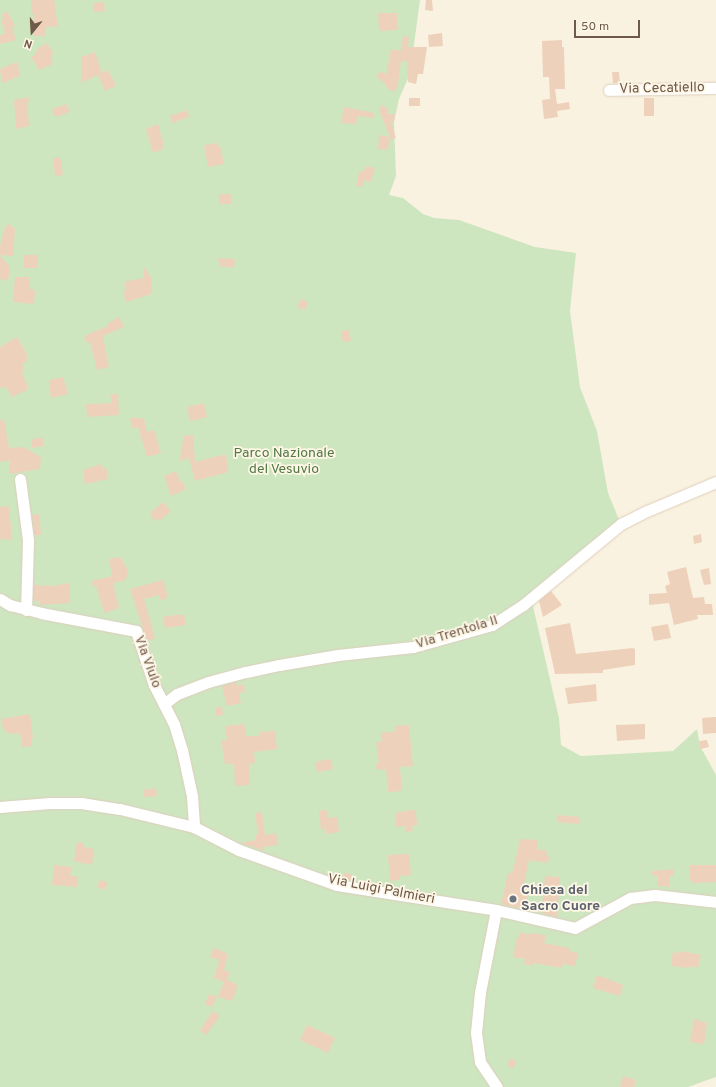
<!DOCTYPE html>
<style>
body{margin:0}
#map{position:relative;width:716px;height:1087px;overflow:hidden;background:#faf2e0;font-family:Overpass,sans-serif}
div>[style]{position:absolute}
.green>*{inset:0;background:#cee6c0}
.building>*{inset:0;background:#eed1ba}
.roads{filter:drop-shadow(0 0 1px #ddcebd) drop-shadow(0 0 1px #ddcebd)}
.minor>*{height:11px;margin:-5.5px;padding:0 5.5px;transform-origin:5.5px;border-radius:5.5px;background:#fff}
.dots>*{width:11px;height:11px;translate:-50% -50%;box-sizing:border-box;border:2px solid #fef6e6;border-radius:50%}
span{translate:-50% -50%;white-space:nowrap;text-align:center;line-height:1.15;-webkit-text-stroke:3.5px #fef6e6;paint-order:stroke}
.street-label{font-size:14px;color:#6f5949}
.park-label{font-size:14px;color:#527a45}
.worship-label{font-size:14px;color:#5b616d;font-weight:700}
.left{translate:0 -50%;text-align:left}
.north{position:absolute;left:12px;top:12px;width:40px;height:40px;-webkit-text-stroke:3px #fef6e6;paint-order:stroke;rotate:198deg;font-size:11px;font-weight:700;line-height:16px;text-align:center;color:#6f5949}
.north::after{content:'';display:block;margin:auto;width:14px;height:18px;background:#6f5949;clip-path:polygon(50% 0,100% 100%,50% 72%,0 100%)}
.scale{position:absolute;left:574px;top:20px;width:66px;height:18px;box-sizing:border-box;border:2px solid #6f5949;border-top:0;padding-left:5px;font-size:12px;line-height:14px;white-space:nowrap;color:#6f5949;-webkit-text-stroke:3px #fef6e6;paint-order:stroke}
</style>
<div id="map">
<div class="green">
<i style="clip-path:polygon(0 0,420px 0,410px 74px,399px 99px,394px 122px,396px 176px,389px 195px,403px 198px,423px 214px,434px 218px,459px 220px,535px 247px,576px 253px,570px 311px,580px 387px,597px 431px,608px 493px,622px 527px,532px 602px,559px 718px,561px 745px,581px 756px,673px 751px,697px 729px,700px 746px,716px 775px,716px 1077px,688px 1087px,0 1087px)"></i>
</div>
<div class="building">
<i style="clip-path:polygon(31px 0,54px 0,58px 27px,46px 27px,45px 36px,33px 36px,33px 13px,31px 13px)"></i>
<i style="clip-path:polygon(426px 0,432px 0,433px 11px,425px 10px)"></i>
<i style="clip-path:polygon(104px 2px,105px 11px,94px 12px,94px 3px)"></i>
<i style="clip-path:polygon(8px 12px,15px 26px,12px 27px,16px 40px,0 44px,0 35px,5px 33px,1px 20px,3px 19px,2px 14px)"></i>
<i style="clip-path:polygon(378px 13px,397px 13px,397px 30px,379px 31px)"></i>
<i style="clip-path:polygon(442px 33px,443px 46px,429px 47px,428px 35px)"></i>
<i style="clip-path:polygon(403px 36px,409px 37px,408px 47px,427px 47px,423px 74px,418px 74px,416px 84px,408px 82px,407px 61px,401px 61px,398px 85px,395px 92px,386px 88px,387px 86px,376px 76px,381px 71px,386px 75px,391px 49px,401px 51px)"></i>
<i style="clip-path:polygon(562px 40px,562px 47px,564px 47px,565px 89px,555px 89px,557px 104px,569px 102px,570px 109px,557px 111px,558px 117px,544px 119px,542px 100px,550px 99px,549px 77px,543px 77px,542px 41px)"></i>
<i style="clip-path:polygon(47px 43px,53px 52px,51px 60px,53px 64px,39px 70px,31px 57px,35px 55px,37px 49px)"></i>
<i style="clip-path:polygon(95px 52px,102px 73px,108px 70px,116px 86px,105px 91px,98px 75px,81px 83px,81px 57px)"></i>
<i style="clip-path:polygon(17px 62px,20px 76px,2px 83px,0 69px)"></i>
<i style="clip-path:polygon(612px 72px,619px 72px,620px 83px,613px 83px)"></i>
<i style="clip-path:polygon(29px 97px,27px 113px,28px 113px,29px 126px,16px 129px,14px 100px)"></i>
<i style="clip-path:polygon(409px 98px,420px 98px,420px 106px,409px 106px)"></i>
<i style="clip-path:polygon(644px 98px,654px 98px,654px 116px,644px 116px)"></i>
<i style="clip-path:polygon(66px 104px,70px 112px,55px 117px,52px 109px)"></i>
<i style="clip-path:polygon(382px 105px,389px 110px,387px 114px,395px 114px,394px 122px,391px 122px,396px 138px,391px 140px,379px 110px)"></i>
<i style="clip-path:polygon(344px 107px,374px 113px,373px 118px,358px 116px,356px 124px,341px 123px)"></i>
<i style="clip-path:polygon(187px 110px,189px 117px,172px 123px,170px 116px)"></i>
<i style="clip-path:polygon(158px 124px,164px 145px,162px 146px,163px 149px,153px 153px,146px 129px)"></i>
<i style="clip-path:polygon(379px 135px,390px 137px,388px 150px,378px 149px)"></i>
<i style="clip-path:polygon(217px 143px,218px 146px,220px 145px,224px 164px,208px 167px,204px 145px)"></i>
<i style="clip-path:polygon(60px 157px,63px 175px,55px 176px,53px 158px)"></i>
<i style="clip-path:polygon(366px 166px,375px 168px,371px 182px,364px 180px,362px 187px,356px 186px,359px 172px,360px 173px,361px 170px,364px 171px)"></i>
<i style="clip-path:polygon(219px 194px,231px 194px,231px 204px,219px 204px)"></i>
<i style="clip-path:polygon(9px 224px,15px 229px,13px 256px,0 255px,0 246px,5px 227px)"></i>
<i style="clip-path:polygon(24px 255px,38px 255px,37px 268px,24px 268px)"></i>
<i style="clip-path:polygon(0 256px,10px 267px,8px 281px,0 279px)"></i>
<i style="clip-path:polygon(218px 258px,235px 259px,234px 268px,220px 266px)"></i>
<i style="clip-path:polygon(144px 267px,151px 277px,152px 294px,126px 302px,123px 291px,126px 291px,124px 282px,144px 278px)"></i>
<i style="clip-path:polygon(15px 277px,29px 277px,30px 289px,35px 290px,34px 304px,13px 302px)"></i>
<i style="clip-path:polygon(301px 299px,308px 302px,305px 310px,297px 307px)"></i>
<i style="clip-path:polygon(119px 317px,124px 327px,103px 336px,109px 367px,97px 370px,90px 342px,87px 343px,84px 336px,108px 326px,107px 324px)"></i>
<i style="clip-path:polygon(349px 330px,351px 341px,343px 342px,341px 331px)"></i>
<i style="clip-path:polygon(17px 337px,28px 356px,26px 357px,28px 360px,22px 364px,24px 369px,22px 373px,28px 387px,27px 390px,12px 397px,6px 387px,0 388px,0 347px)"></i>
<i style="clip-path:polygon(63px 377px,68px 394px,51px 398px,49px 380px)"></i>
<i style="clip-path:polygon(118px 393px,119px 415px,87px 417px,86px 404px,112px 403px,110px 395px)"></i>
<i style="clip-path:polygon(204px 403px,207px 417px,190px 421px,187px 407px)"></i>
<i style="clip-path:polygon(138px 417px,139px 419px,144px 418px,147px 432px,154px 430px,161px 453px,147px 457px,138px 427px,132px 428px,130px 419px)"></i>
<i style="clip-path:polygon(0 420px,4px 420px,9px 448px,23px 447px,41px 457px,40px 469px,9px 474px,10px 460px,0 462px)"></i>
<i style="clip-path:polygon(193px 435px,195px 462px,226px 454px,228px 472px,195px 481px,189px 458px,180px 461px,181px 449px,184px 436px)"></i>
<i style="clip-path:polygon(42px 437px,44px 446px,32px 448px,31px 440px)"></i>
<i style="clip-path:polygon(101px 464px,102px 468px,106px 467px,108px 479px,85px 484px,83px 470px)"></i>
<i style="clip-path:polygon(176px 471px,180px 482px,183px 481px,186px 489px,171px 496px,164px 476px)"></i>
<i style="clip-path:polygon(163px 502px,171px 511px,160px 521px,159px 519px,154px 521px,150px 513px)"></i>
<i style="clip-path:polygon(9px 506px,11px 527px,12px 540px,0 539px,0 507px)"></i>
<i style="clip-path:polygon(39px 514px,41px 535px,34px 535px,32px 515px)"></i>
<i style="clip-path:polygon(701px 534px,702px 542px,694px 544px,693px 536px)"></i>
<i style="clip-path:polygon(120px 557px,128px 570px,126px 580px,113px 583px,119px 608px,104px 613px,96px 586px,93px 587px,92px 581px,112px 576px,109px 559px)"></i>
<i style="clip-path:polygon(686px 567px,693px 598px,704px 597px,705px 604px,712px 604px,713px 615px,697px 615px,698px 619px,674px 625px,669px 603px,649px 605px,649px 594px,667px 593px,665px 586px,670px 584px,667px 572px)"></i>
<i style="clip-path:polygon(709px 568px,711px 584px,704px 585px,700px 570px)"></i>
<i style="clip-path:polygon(163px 580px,168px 598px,160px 600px,159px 595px,144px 599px,155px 638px,147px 641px,130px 589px)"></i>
<i style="clip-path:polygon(69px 583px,70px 603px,40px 605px,40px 601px,33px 601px,34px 585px,53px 586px)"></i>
<i style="clip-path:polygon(551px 591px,562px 605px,543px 617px,539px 601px)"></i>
<i style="clip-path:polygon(174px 615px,184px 615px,186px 625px,165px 628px,163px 617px)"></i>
<i style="clip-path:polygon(570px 623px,576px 654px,633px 648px,635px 649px,635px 665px,603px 670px,603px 673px,555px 674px,545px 628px)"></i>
<i style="clip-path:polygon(668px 624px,671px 638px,654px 641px,651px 627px)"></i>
<i style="clip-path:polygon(236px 682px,237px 686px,244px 684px,245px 692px,239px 693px,241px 703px,227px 706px,222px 686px)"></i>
<i style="clip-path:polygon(596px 684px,597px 701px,568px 704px,565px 688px)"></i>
<i style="clip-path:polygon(215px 707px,222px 707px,223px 715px,216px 716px)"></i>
<i style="clip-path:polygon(30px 714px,33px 738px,31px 739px,32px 746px,22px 747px,20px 733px,9px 734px,3px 728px,1px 719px)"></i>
<i style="clip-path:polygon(716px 717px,716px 733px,703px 734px,702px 718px)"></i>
<i style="clip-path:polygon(244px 724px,246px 736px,259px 736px,259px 732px,275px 731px,277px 749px,254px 752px,255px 763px,249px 764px,250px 785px,235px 786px,234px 764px,225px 764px,221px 740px,227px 740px,225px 726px)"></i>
<i style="clip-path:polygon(645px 724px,645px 739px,617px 741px,616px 725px)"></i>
<i style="clip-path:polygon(409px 725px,413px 766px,400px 767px,402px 791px,388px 792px,386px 769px,377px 770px,376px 763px,379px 763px,376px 742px,382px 742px,381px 733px,396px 731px,395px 726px)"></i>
<i style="clip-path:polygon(707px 740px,709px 747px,700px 749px,699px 741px)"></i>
<i style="clip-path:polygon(331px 759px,333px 769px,317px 772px,315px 762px)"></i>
<i style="clip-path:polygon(156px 788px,157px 796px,144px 797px,143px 790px)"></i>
<i style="clip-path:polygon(327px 810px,328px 818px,337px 817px,339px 832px,326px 834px,326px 829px,321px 830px,319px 811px)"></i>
<i style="clip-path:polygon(411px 810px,416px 811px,417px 825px,412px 826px,413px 831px,406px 832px,406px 826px,396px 827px,395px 813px)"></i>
<i style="clip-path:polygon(262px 812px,265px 835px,276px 833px,278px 845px,264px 847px,263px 850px,240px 843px,256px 840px,256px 835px,258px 834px,255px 813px)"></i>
<i style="clip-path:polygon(557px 815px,580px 817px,579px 824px,557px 822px)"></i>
<i style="clip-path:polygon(520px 839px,538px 840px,537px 849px,547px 851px,546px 855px,549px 856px,548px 863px,529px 860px,522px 894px,527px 895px,526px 910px,501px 904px,508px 873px,511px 874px,511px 871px,513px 871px)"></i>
<i style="clip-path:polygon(77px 842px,84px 843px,84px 847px,94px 849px,92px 865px,74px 861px)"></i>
<i style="clip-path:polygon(409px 854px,411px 875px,399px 876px,399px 880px,390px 881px,388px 855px)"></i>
<i style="clip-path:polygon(54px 865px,72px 867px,70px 876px,78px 876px,77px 887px,52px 885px)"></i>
<i style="clip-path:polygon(690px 865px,716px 865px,716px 882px,693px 883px,690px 880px)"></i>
<i style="clip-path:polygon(674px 869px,673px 876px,670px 876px,669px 887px,657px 886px,658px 876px,652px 875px,652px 871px)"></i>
<i style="clip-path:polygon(344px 873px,352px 874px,353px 880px,343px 879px)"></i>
<i style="clip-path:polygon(545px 876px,559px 877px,560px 879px,557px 917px,541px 913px)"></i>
<i style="clip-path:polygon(100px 880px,108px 883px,105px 890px,97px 887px)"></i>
<i style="clip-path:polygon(520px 932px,530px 935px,530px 933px,546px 935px,544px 943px,569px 948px,571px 952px,578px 953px,575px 966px,562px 964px,562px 968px,534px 963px,534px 966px,524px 964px,525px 959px,513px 957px,517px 937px,519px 937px)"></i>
<i style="clip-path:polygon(214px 948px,228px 954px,224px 970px,230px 972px,227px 980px,238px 985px,232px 1001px,218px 997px,224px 982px,214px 978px,219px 960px,210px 957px)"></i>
<i style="clip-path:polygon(681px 951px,701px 955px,698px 968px,689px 966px,689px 968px,671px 966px,673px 952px,680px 953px)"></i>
<i style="clip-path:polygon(597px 975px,623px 985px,620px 996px,593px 988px)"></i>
<i style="clip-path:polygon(209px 994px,217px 997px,212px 1007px,205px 1004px)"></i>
<i style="clip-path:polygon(213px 1011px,220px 1016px,206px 1035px,200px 1030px)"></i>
<i style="clip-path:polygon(694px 1019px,707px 1023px,704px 1044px,690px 1042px)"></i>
<i style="clip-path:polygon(307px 1025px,335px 1038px,328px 1053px,300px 1040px)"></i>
<i style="clip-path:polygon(509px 1059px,516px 1060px,514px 1068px,508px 1067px)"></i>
<i style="clip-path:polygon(623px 1076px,636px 1080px,634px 1087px,620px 1087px)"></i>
</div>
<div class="roads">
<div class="minor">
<i style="left:609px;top:90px;width:107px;rotate:-1.1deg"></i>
<i style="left:20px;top:479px;width:62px;rotate:82.5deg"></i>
<i style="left:28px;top:540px;width:70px;rotate:91.6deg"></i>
<i style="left:0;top:599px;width:12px;rotate:31deg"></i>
<i style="left:10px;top:605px;width:32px;rotate:14deg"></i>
<i style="left:41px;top:613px;width:97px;rotate:10.7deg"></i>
<i style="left:136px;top:631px;width:57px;rotate:71.6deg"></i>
<i style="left:154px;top:685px;width:44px;rotate:62.9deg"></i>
<i style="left:174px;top:724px;width:27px;rotate:73deg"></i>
<i style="left:182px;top:750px;width:47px;rotate:77.7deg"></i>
<i style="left:192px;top:796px;width:31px;rotate:86deg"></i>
<i style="left:164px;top:704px;width:16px;rotate:-38deg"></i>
<i style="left:177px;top:694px;width:33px;rotate:-21deg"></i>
<i style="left:208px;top:682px;width:39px;rotate:-15deg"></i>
<i style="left:246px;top:672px;width:34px;rotate:-12deg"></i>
<i style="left:279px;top:665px;width:60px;rotate:-9.6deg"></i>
<i style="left:338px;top:655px;width:75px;rotate:-6.1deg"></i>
<i style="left:413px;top:647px;width:82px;rotate:-15.6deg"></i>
<i style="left:492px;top:625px;width:37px;rotate:-33deg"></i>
<i style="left:523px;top:605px;width:127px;rotate:-39.6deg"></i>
<i style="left:621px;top:524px;width:29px;rotate:-27deg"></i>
<i style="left:647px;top:511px;width:75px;rotate:-22.8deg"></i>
<i style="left:0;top:807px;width:50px;rotate:-4.6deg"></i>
<i style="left:50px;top:803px;width:31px"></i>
<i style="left:81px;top:803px;width:39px;rotate:9deg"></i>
<i style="left:120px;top:809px;width:76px;rotate:13.7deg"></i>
<i style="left:194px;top:827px;width:51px;rotate:27.1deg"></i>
<i style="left:239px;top:850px;width:104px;rotate:19.7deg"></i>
<i style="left:337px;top:885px;width:161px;rotate:8.9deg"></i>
<i style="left:496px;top:910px;width:81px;rotate:12.8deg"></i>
<i style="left:575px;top:928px;width:63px;rotate:-28.6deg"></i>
<i style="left:630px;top:898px;width:25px;rotate:-7deg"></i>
<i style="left:655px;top:895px;width:61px;rotate:6.5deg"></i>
<i style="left:496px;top:910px;width:84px;rotate:101deg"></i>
<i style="left:480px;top:992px;width:41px;rotate:95.6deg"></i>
<i style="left:476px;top:1033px;width:29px;rotate:82deg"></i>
<i style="left:480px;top:1062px;width:30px;rotate:56deg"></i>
</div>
</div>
<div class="dots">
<i style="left:513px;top:899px;background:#6b7280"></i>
</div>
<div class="street-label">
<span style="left:662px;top:89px;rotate:-1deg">Via Cecatiello</span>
<span style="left:457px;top:633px;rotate:-17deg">Via Trentola II</span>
<span style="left:147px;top:662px;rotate:70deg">Via Viulo</span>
<span style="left:381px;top:890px;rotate:11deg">Via Luigi Palmieri</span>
</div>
<div class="park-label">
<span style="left:284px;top:462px">Parco Nazionale<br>del Vesuvio</span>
</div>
<div class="worship-label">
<span class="left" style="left:521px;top:899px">Chiesa del<br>Sacro Cuore</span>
</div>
<div class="north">N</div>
<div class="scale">50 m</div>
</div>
